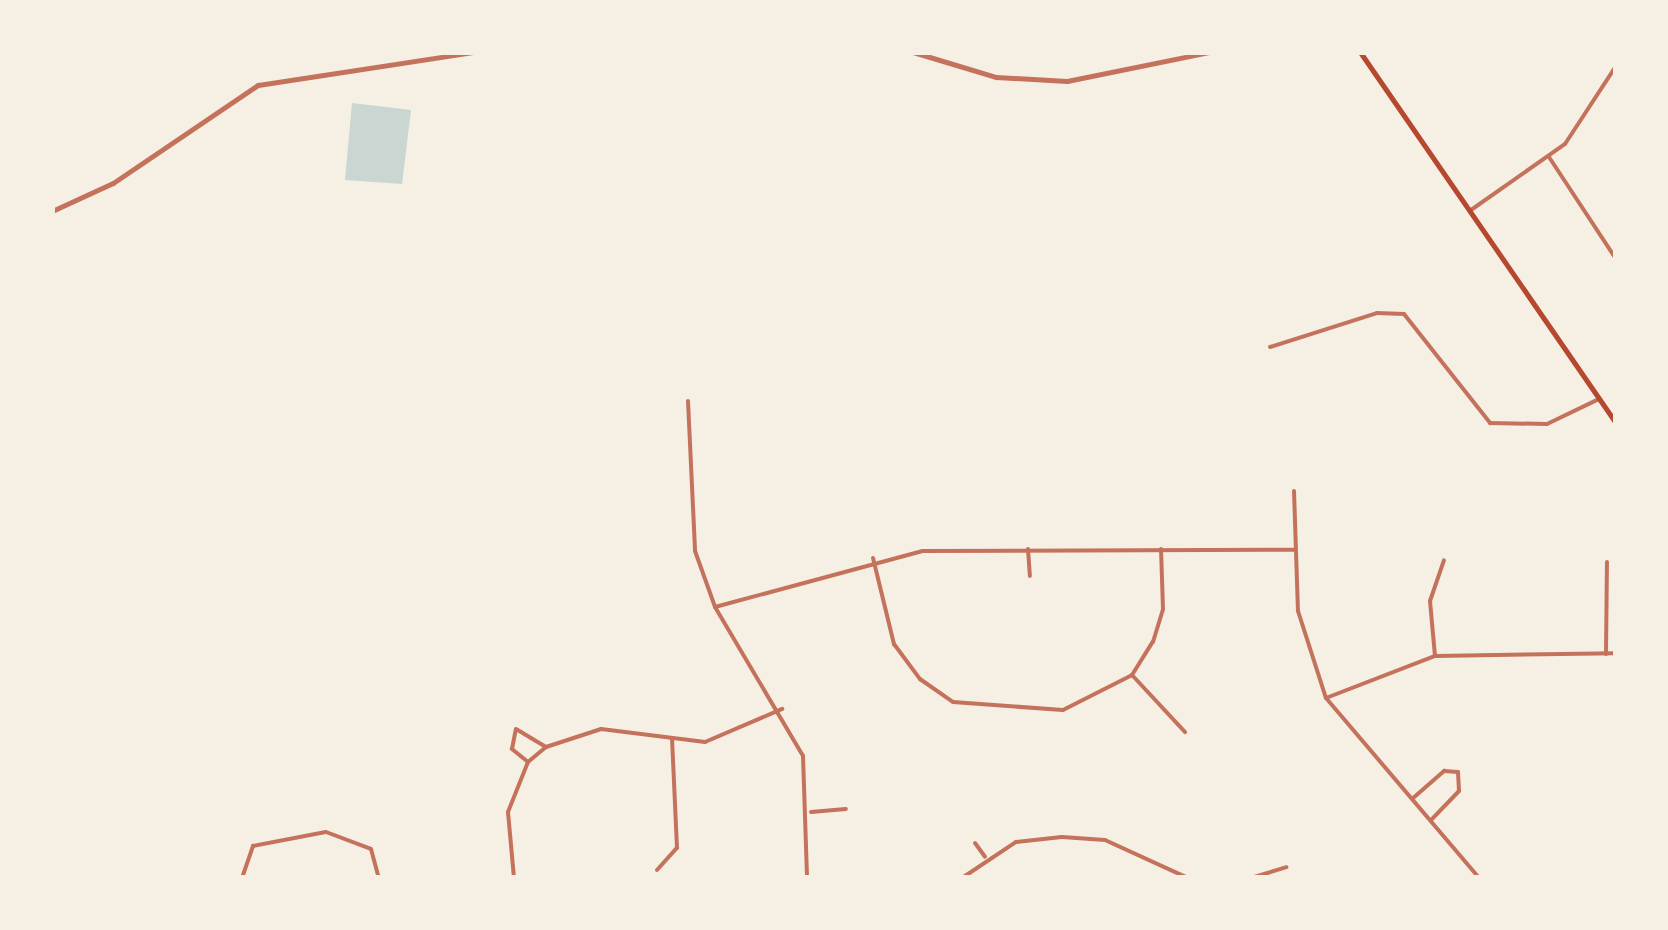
<!DOCTYPE html>
<style>
body{margin:0}
#map{position:relative;width:1668px;height:930px;overflow:hidden;background:#f6efe4;font-family:Poppins,sans-serif}
div>[style]{position:absolute}
.water>*{inset:0;background:#c9d6d2}
.minor>*{height:4px;margin:-2px;padding:0 2px;transform-origin:2px;border-radius:2px;background:#c5725c}
.tertiary>*{height:5px;margin:-2.5px;padding:0 2.5px;transform-origin:2.5px;border-radius:2.5px;background:#c5725c}
.secondary>*{height:5px;margin:-2.5px;padding:0 2.5px;transform-origin:2.5px;border-radius:2.5px;background:#b5482f}
span{translate:-50% -50%;white-space:nowrap;text-align:center;line-height:1.15;-webkit-text-stroke:10px #f6efe4;paint-order:stroke}
.frame{position:absolute;inset:0;border:55px solid #f6efe4;pointer-events:none}
</style>
<div id="map">
<div class="water">
<i style="clip-path:polygon(352px 103px,411px 110px,402px 184px,345px 180px)"></i>
</div>
<div class="minor">
<i style="left:1613px;top:52px;width:4px;rotate:45deg"></i>
<i style="left:1549px;top:157px;width:122px;rotate:56.7deg"></i>
<i style="left:1471px;top:210px;width:115px;rotate:-35.1deg"></i>
<i style="left:1565px;top:144px;width:93px;rotate:-56.8deg"></i>
<i style="left:1270px;top:347px;width:112px;rotate:-17.6deg"></i>
<i style="left:1377px;top:313px;width:27px;rotate:2deg"></i>
<i style="left:1404px;top:314px;width:139px;rotate:51.7deg"></i>
<i style="left:1490px;top:423px;width:57px;rotate:1deg"></i>
<i style="left:1547px;top:424px;width:58px;rotate:-25.7deg"></i>
<i style="left:688px;top:401px;width:150px;rotate:87.3deg"></i>
<i style="left:695px;top:551px;width:59px;rotate:70.3deg"></i>
<i style="left:715px;top:607px;width:173px;rotate:59.4deg"></i>
<i style="left:803px;top:756px;width:122px;rotate:88.1deg"></i>
<i style="left:1294px;top:491px;width:120px;rotate:88.1deg"></i>
<i style="left:1298px;top:611px;width:91px;rotate:72.2deg"></i>
<i style="left:1326px;top:698px;width:236px;rotate:49.6deg"></i>
<i style="left:1028px;top:549px;width:27px;rotate:86deg"></i>
<i style="left:873px;top:558px;width:89px;rotate:76.3deg"></i>
<i style="left:894px;top:644px;width:44px;rotate:53.4deg"></i>
<i style="left:920px;top:679px;width:40px;rotate:34.9deg"></i>
<i style="left:953px;top:702px;width:110px;rotate:4.2deg"></i>
<i style="left:1063px;top:710px;width:77px;rotate:-26.9deg"></i>
<i style="left:1132px;top:675px;width:39px;rotate:-58deg"></i>
<i style="left:1153px;top:642px;width:34px;rotate:-73deg"></i>
<i style="left:1163px;top:609px;width:60px;rotate:-91.9deg"></i>
<i style="left:715px;top:607px;width:215px;rotate:-15.1deg"></i>
<i style="left:923px;top:551px;width:372px;rotate:-0.2deg"></i>
<i style="left:1606px;top:654px;width:92px;rotate:-89.4deg"></i>
<i style="left:1435px;top:656px;width:55px;rotate:-95.2deg"></i>
<i style="left:1430px;top:601px;width:43px;rotate:-71.1deg"></i>
<i style="left:1132px;top:675px;width:78px;rotate:47.1deg"></i>
<i style="left:1326px;top:698px;width:117px;rotate:-21.1deg"></i>
<i style="left:1435px;top:656px;width:181px;rotate:-0.9deg"></i>
<i style="left:528px;top:762px;width:21px;rotate:-141deg"></i>
<i style="left:512px;top:749px;width:20px;rotate:-79deg"></i>
<i style="left:516px;top:729px;width:35px;rotate:31deg"></i>
<i style="left:1412px;top:799px;width:43px;rotate:-41.2deg"></i>
<i style="left:1444px;top:771px;width:14px;rotate:4deg"></i>
<i style="left:1458px;top:772px;width:19px;rotate:87deg"></i>
<i style="left:1459px;top:791px;width:40px;rotate:134deg"></i>
<i style="left:811px;top:812px;width:35px;rotate:-5deg"></i>
<i style="left:975px;top:843px;width:17px;rotate:54deg"></i>
<i style="left:657px;top:870px;width:30px;rotate:-48deg"></i>
<i style="left:677px;top:848px;width:109px;rotate:-92.6deg"></i>
<i style="left:242px;top:878px;width:34px;rotate:-71deg"></i>
<i style="left:253px;top:846px;width:74px;rotate:-10.9deg"></i>
<i style="left:326px;top:832px;width:48px;rotate:20.7deg"></i>
<i style="left:371px;top:849px;width:30px;rotate:75deg"></i>
<i style="left:514px;top:878px;width:66px;rotate:-95.2deg"></i>
<i style="left:508px;top:812px;width:54px;rotate:-68.2deg"></i>
<i style="left:528px;top:762px;width:23px;rotate:-40deg"></i>
<i style="left:546px;top:747px;width:58px;rotate:-18.1deg"></i>
<i style="left:601px;top:729px;width:105px;rotate:7.1deg"></i>
<i style="left:705px;top:742px;width:84px;rotate:-23.2deg"></i>
<i style="left:962px;top:878px;width:65px;rotate:-33.7deg"></i>
<i style="left:1016px;top:842px;width:46px;rotate:-6.2deg"></i>
<i style="left:1062px;top:837px;width:43px;rotate:4deg"></i>
<i style="left:1105px;top:840px;width:91px;rotate:24.6deg"></i>
<i style="left:1251px;top:878px;width:37px;rotate:-17deg"></i>
</div>
<div class="tertiary">
<i style="left:913px;top:52px;width:87px;rotate:16.8deg"></i>
<i style="left:996px;top:77px;width:71px;rotate:3.2deg"></i>
<i style="left:1067px;top:81px;width:146px;rotate:-11.5deg"></i>
<i style="left:52px;top:211px;width:67px;rotate:-24.7deg"></i>
<i style="left:113px;top:183px;width:175px;rotate:-34.1deg"></i>
<i style="left:258px;top:85px;width:219px;rotate:-8.7deg"></i>
</div>
<div class="secondary">
<i style="left:1360px;top:52px;width:451px;rotate:55.4deg"></i>
</div>
<div class="frame"></div>
</div>
